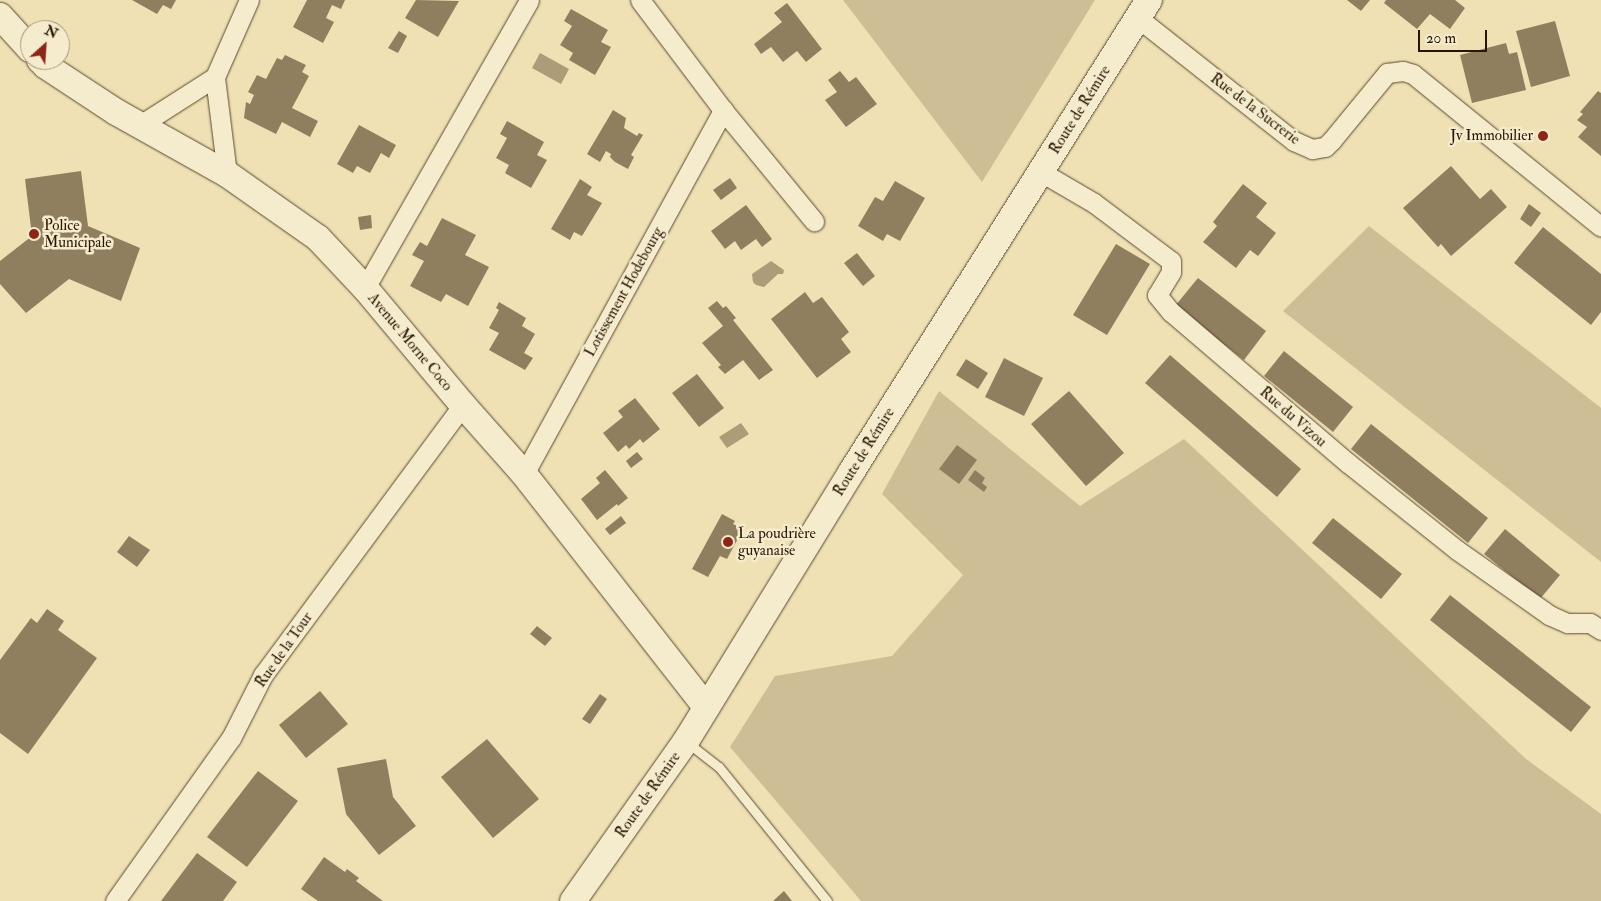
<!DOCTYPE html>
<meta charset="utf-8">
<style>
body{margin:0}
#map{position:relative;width:1601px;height:901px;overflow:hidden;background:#efe1b4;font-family:"IM FELL Double Pica",serif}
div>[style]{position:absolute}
.green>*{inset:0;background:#cdbe96}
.water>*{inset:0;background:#ac9c77}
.building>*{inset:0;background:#907f5f}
.roads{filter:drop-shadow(0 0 1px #5a482e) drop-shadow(0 0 1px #5a482e)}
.lane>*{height:9px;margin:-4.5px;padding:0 4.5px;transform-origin:4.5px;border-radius:4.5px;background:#f5ecce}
.street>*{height:19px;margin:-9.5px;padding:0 9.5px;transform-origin:9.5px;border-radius:9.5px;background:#f5ecce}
.secondary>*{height:26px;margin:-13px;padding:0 13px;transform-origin:13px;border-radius:13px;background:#f5ecce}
.dots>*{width:14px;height:14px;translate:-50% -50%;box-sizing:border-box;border:2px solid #f5ecce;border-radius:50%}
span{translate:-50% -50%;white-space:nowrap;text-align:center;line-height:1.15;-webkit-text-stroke:5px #f5ecce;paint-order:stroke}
.street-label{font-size:15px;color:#291502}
.poi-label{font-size:15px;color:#291502}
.right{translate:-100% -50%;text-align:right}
.left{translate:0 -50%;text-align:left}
.north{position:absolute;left:20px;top:20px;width:50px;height:50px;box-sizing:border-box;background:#f5ecce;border:1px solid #a3967c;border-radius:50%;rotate:26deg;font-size:14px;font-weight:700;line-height:20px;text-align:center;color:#291502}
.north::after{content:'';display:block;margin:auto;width:18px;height:22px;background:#8f2418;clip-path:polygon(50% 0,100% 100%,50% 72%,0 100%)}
.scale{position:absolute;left:1418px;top:30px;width:69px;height:22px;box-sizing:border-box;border:2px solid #291502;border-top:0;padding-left:6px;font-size:15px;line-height:18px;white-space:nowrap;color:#291502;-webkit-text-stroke:4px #f5ecce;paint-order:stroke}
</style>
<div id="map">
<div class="green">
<i style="clip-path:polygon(843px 0,1095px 0,982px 182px)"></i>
<i style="clip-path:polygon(1369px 226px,1601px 408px,1601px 562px,1283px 311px)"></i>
<i style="clip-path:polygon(939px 391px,1080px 506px,1184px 439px,1526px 759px,1601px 814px,1601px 901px,861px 901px,730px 747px,775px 676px,892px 656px,963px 575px,882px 494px)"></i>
</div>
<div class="water">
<i style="clip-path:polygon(540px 53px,569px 69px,561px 84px,532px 68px)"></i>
<i style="clip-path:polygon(771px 261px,784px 270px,783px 274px,778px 274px,764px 287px,756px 285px,753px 282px,752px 274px)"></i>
<i style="clip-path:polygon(741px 423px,749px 434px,727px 448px,719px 437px)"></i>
</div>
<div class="building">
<i style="clip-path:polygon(132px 0,176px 0,171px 9px,163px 5px,157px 14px)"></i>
<i style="clip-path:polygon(307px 0,345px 0,341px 9px,332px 5px,326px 18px,334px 22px,323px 43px,293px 27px)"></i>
<i style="clip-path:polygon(416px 0,459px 1px,438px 37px,405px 18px)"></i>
<i style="clip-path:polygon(1347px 0,1370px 0,1361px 11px)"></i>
<i style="clip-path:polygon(1386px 0,1455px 0,1465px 8px,1450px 29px,1430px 14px,1417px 29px,1384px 3px)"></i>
<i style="clip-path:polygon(787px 3px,822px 49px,806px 62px,797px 51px,783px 62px,771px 47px,761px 54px,754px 44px,782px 22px,774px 13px)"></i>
<i style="clip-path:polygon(571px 9px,608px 30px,601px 42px,611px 47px,595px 75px,569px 60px,573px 53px,560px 45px,572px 26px,564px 21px)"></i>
<i style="clip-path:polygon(1555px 21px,1570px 76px,1531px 87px,1516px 31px)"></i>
<i style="clip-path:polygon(399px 31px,407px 36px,398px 53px,388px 48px)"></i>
<i style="clip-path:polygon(1506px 43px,1509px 54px,1517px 52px,1526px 90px,1472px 103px,1460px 55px)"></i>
<i style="clip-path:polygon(285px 55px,306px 65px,302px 72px,309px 76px,292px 108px,318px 121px,310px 137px,282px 122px,276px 134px,244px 118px,246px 102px,250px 104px,254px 95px,248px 92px,257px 75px,266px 79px,277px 58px,282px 60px)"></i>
<i style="clip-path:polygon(840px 71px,849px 82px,856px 77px,877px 104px,846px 127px,825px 100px,837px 92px,828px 80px)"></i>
<i style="clip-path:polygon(1598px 91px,1601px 93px,1601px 156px,1578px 137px,1587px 127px,1577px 120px,1583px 114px,1580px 112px)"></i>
<i style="clip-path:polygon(613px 110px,626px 118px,624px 128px,637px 136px,639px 133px,643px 135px,631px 155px,634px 157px,628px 169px,615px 162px,610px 157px,611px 154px,606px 151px,600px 162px,587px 154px)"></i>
<i style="clip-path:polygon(507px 121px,544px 142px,537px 155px,547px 160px,531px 188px,505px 173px,509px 165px,496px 158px,507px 138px,500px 134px)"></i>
<i style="clip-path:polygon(359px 125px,396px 145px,389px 158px,381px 153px,370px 173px,357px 166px,353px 173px,337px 164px)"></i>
<i style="clip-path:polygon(1451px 166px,1480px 199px,1491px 189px,1507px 207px,1451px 256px,1441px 244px,1438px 247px,1403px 208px)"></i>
<i style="clip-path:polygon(81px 171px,88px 226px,140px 248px,121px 301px,69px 279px,26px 313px,0 284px,0 261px,32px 236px,25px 179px)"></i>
<i style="clip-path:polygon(730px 178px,737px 188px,721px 200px,713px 190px)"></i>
<i style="clip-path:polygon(580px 179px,592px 187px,587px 195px,602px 203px,582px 236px,574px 232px,570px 240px,551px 229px)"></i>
<i style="clip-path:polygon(895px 181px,925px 198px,900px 241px,887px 234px,883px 241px,858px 226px,875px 197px,883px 201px)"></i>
<i style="clip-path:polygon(1243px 184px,1267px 203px,1256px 217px,1276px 233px,1258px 256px,1250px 250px,1236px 268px,1203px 242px,1217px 226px,1213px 222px)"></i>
<i style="clip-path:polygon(1529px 204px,1541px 213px,1531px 227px,1520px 219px)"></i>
<i style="clip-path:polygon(746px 205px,772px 239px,762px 247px,756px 239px,741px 250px,735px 241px,725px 249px,711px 231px)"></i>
<i style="clip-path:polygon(371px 215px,372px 228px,360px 230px,358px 217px)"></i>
<i style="clip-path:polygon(442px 218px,476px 235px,465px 255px,489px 267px,468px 306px,446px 294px,441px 302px,410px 286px,424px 261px,412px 255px,420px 242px,427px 246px)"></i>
<i style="clip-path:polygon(1543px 227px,1601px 274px,1601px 312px,1591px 325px,1514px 263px)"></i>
<i style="clip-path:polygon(1116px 244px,1150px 264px,1107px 335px,1073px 315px)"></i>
<i style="clip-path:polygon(857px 253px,875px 276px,863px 286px,844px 263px)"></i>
<i style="clip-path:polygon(1198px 278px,1266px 331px,1244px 360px,1175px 306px)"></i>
<i style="clip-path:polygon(805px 292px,813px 303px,822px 297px,849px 332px,841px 339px,851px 352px,817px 378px,771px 319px)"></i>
<i style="clip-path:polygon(717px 301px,723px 308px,726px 306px,736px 318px,733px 320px,773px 370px,759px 380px,743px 360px,725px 374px,718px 367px,721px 365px,702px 343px,723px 326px,708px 308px)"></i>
<i style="clip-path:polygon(499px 302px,526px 318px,522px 326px,535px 334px,524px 353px,533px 358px,525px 370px,489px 350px,499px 333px,489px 328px,499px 310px,496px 308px)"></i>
<i style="clip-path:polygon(1284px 351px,1353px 407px,1333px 432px,1264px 376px)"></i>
<i style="clip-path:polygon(1170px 355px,1301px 469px,1277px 497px,1145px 383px)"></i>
<i style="clip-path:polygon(1004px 358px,1043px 378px,1024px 416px,985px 397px)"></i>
<i style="clip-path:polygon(966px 359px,988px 373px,978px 389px,956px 375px)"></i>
<i style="clip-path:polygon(697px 374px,724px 408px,699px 427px,672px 393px)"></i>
<i style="clip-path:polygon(1069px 391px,1124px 453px,1086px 486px,1031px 424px)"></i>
<i style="clip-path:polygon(635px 398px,660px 429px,643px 443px,640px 439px,629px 449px,626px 445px,618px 452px,603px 433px,623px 417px,618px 411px)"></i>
<i style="clip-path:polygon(1371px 424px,1488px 518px,1468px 543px,1351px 449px)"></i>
<i style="clip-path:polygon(957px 445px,977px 460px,959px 484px,939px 469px)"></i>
<i style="clip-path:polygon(637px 452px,643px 459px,631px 468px,626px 461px)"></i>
<i style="clip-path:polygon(605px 470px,628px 498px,618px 506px,617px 504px,597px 520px,581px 499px,600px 483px,596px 478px)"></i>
<i style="clip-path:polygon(975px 470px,985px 478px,982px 483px,987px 487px,984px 492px,968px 480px)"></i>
<i style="clip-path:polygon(722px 514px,735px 521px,733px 524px,743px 529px,727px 559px,720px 556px,708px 577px,692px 569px)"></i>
<i style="clip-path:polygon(621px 516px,626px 523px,610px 535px,605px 529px)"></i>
<i style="clip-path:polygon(1333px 518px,1402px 574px,1381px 599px,1312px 543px)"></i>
<i style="clip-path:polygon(1505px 529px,1560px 575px,1540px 599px,1484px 554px)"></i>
<i style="clip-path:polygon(129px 536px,150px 550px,137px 567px,117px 552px)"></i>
<i style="clip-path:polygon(1450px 595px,1591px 707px,1571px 732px,1430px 620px)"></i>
<i style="clip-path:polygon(47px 609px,64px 621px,58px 630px,97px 658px,28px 754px,0 733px,0 660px,31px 618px,37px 623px)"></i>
<i style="clip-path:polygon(537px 626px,552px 638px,545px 646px,530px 634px)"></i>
<i style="clip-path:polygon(320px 691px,348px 724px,306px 758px,279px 725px)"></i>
<i style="clip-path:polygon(600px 694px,607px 699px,590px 724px,582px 719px)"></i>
<i style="clip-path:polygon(487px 739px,539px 799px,493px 838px,441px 777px)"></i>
<i style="clip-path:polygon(386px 759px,393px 797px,416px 826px,379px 855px,346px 814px,337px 768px)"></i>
<i style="clip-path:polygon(258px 771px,298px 801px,247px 867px,207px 837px)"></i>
<i style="clip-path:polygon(197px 853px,237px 882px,223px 901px,161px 901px)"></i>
<i style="clip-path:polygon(324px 857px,345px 872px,347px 869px,359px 878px,356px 881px,383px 901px,318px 901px,301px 889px)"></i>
<i style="clip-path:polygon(784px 891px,792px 901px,773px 901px)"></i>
</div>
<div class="roads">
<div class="lane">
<i style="left:688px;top:743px;width:39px;rotate:38deg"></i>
<i style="left:719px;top:767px;width:172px;rotate:51.1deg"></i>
</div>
<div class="street">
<i style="left:640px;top:0;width:138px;rotate:53deg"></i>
<i style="left:723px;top:110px;width:144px;rotate:50.7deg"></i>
<i style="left:1138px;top:18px;width:199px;rotate:38.3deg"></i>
<i style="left:1294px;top:141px;width:20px;rotate:24deg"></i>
<i style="left:1312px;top:149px;width:13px;rotate:-9deg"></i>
<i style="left:1325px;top:147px;width:10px;rotate:-45deg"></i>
<i style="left:1332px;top:140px;width:87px;rotate:-50.6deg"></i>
<i style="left:1387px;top:73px;width:16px;rotate:-7deg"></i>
<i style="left:1403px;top:71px;width:10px;rotate:17deg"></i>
<i style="left:1413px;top:74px;width:242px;rotate:39.1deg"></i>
<i style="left:140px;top:125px;width:89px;rotate:-32.6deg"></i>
<i style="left:1041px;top:172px;width:61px;rotate:30.3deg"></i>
<i style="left:1094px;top:203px;width:96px;rotate:37deg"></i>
<i style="left:1171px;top:261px;width:11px;rotate:90deg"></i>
<i style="left:1171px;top:272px;width:27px;rotate:121deg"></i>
<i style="left:1157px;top:295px;width:22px;rotate:51deg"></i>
<i style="left:1171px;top:312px;width:233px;rotate:40.5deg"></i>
<i style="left:1348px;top:463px;width:139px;rotate:38.6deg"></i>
<i style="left:1457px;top:550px;width:113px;rotate:35.2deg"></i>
<i style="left:1549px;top:615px;width:20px;rotate:24deg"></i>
<i style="left:1567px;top:623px;width:23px"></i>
<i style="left:1590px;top:623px;width:13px;rotate:32deg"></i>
<i style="left:227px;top:174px;width:98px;rotate:-97.1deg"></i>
<i style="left:215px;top:77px;width:84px;rotate:-66.2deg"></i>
<i style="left:365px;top:288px;width:331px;rotate:-60.3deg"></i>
<i style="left:524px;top:474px;width:415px;rotate:-61.3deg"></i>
<i style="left:115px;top:901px;width:200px;rotate:-54.6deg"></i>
<i style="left:231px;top:738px;width:71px;rotate:-63.1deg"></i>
<i style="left:263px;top:675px;width:336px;rotate:-53.5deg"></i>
</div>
<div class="secondary">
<i style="left:0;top:16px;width:45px;rotate:47.7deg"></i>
<i style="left:40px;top:60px;width:8px;rotate:45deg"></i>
<i style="left:46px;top:66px;width:84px;rotate:33.3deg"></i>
<i style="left:116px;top:112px;width:127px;rotate:29.2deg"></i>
<i style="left:227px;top:174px;width:111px;rotate:35.1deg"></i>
<i style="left:318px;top:238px;width:69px;rotate:46.8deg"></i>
<i style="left:365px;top:288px;width:153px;rotate:50.1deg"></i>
<i style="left:463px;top:405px;width:92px;rotate:48.5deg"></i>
<i style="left:524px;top:474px;width:296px;rotate:52deg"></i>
<i style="left:573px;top:901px;width:196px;rotate:-54.8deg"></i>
<i style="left:686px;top:741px;width:317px;rotate:-58.4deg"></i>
<i style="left:852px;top:471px;width:557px;rotate:-57.77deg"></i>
</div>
</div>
<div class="dots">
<i style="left:1543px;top:136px;background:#8f2418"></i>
<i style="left:34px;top:234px;background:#8f2418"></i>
<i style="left:728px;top:542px;background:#8f2418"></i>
</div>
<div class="street-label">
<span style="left:1255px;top:109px;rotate:37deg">Rue de la Sucrerie</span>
<span style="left:1080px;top:110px;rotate:-58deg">Route de Rémire</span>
<span style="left:624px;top:292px;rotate:-61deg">Lotissement Hodebourg</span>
<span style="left:410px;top:342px;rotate:50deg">Avenue Morne Coco</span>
<span style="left:1293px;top:417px;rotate:41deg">Rue du Vizou</span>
<span style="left:864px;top:452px;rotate:-58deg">Route de Rémire</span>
<span style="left:284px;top:650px;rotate:-55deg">Rue de la Tour</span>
<span style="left:648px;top:795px;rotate:-55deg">Route de Rémire</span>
</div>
<div class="poi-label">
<span class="right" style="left:1533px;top:136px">Jv Immobilier</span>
<span class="left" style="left:44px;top:234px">Police<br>Municipale</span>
<span class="left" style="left:738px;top:542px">La poudrière<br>guyanaise</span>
</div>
<div class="north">N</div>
<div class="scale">20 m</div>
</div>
